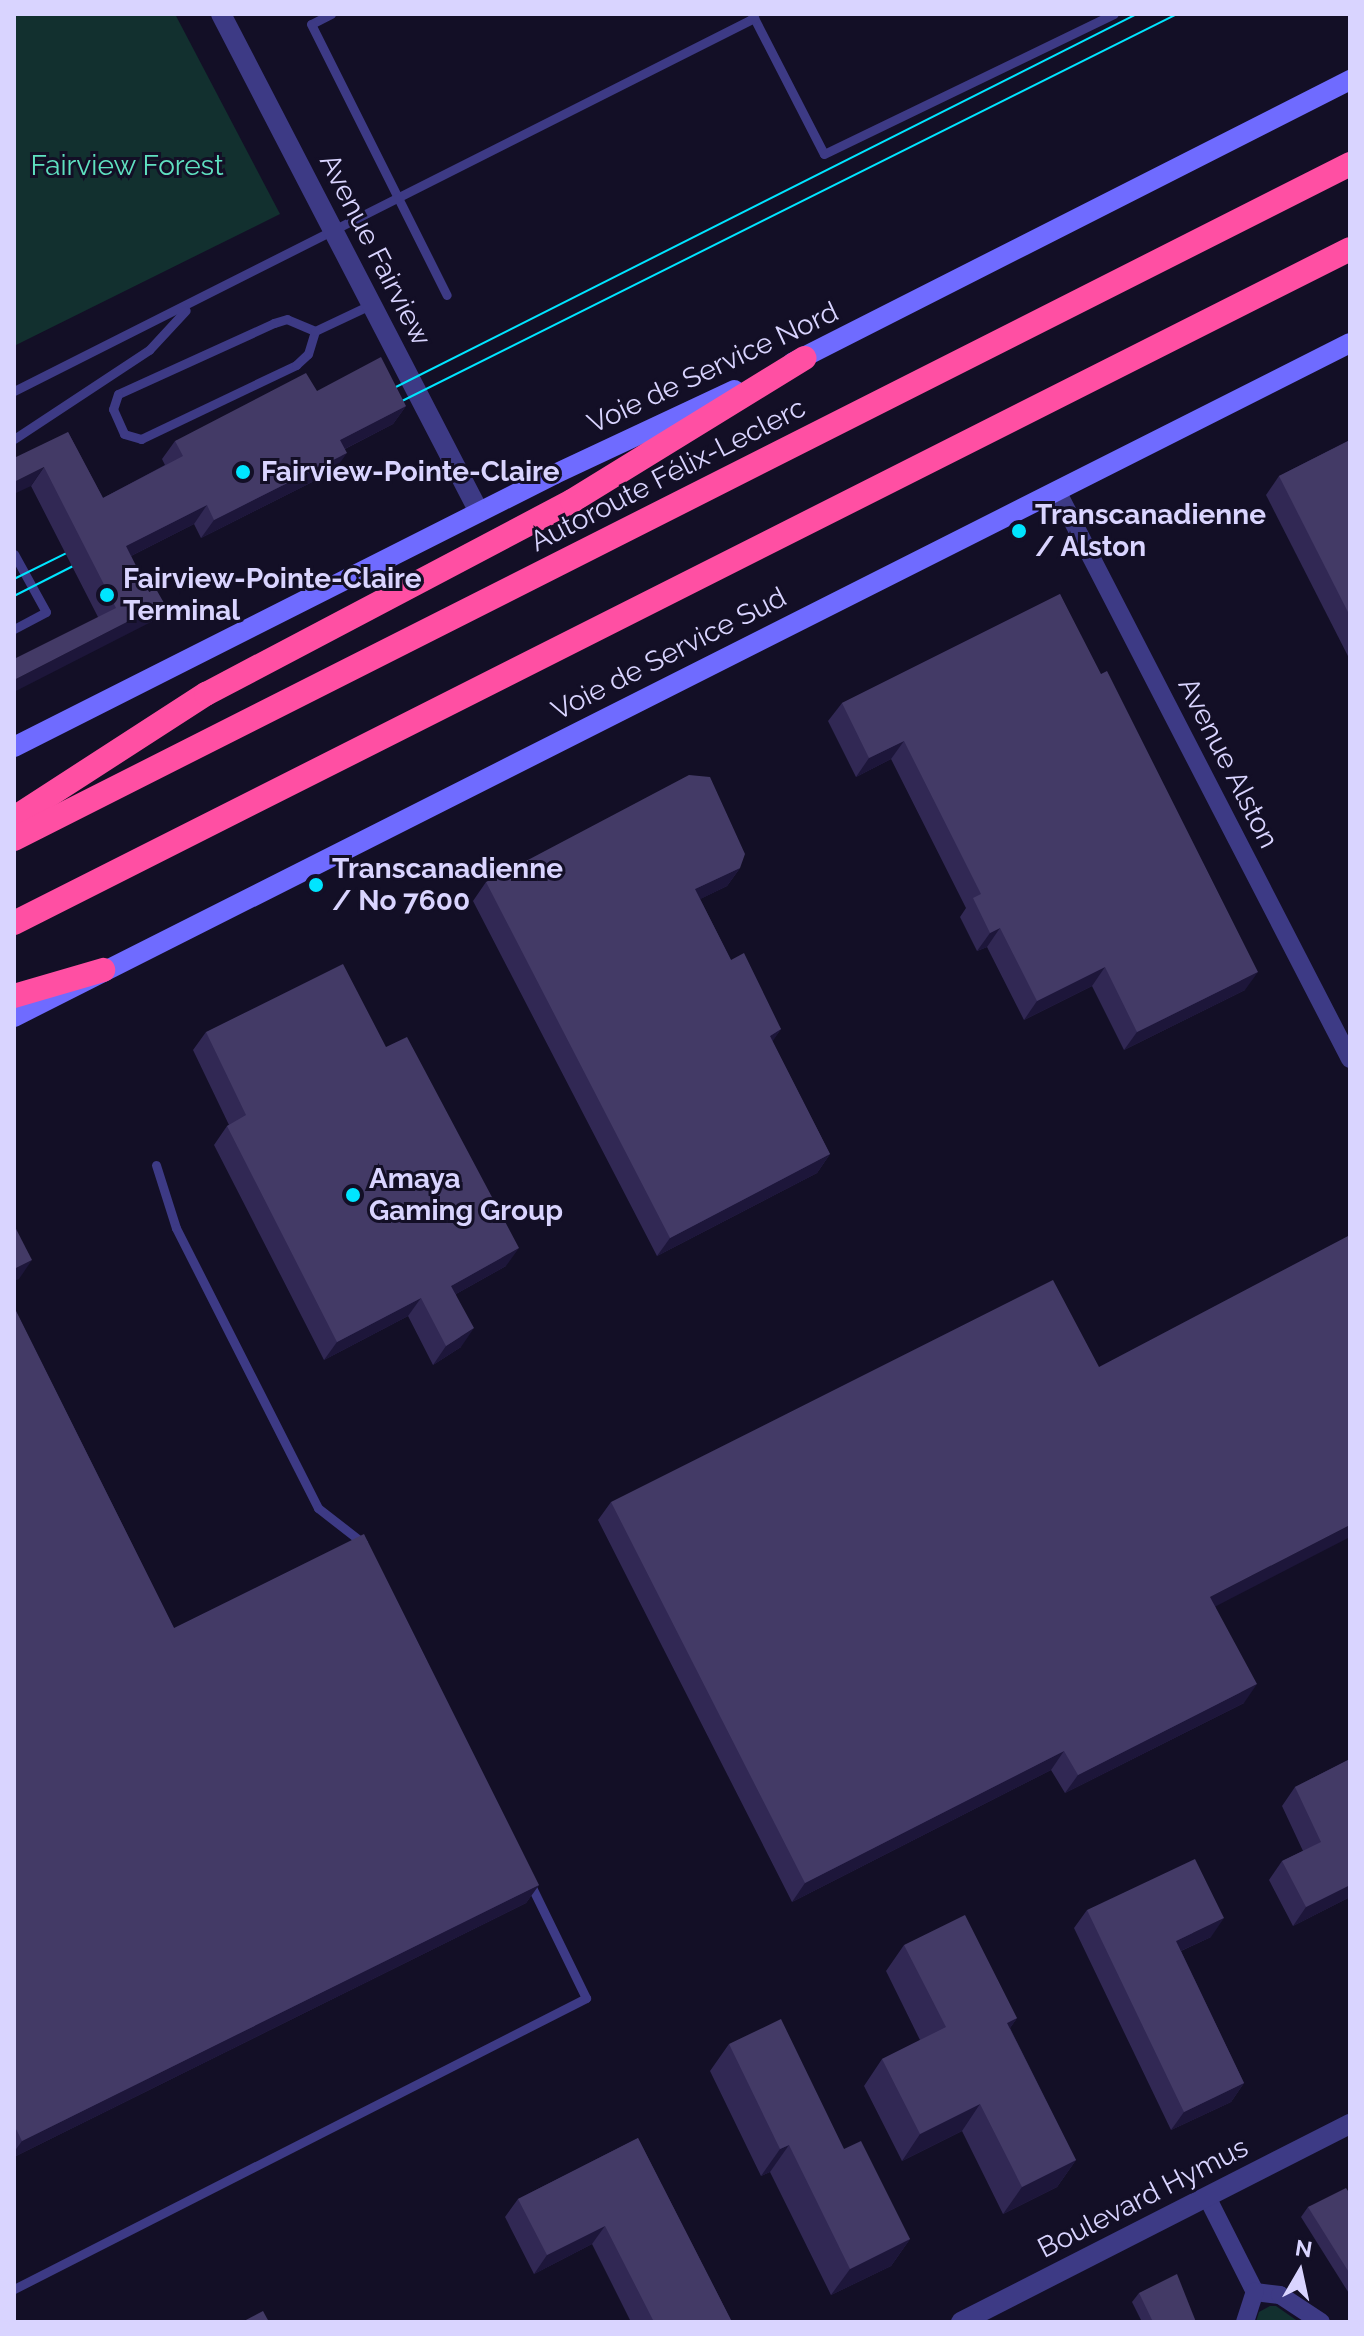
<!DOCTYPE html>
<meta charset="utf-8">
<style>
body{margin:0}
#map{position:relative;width:1364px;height:2336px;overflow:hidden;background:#130f26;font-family:Raleway,sans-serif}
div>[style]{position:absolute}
.green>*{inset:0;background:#12302f}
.service>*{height:9px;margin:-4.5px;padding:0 4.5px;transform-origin:4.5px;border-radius:4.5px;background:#3d3a85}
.minor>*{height:18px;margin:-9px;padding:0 9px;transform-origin:9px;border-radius:9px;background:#3d3a85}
.tertiary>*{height:20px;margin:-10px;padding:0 10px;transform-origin:10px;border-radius:10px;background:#3d3a85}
.secondary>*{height:20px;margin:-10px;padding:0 10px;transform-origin:10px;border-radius:10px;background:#6f6bff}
.motorway>*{height:24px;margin:-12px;padding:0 12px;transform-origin:12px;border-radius:12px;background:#ff4fa3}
.tram>*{height:2px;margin:-1px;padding:0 1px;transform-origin:1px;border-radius:1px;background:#00e5ff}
.wall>*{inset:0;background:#312854}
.shaded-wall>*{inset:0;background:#1d163a}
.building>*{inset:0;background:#433a66}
.dots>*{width:22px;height:22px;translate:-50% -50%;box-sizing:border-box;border:4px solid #130f26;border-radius:50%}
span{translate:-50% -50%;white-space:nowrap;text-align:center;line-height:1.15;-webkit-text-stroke:6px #130f26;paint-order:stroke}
.park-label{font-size:28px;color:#5fe0c0}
.street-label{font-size:28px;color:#d9d4ff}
.poi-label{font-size:28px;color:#d9d4ff;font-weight:700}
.left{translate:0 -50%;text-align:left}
.frame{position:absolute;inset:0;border:16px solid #d9d4ff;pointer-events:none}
.north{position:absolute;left:1260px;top:2232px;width:80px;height:80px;-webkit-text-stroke:6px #130f26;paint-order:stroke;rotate:9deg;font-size:22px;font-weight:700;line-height:32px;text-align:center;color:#d9d4ff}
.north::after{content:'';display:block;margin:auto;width:28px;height:36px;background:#d9d4ff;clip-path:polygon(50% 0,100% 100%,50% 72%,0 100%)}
</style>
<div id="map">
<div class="green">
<i style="clip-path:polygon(14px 14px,175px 14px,280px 214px,14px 346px)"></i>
<i style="clip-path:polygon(1270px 2306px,1276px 2306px,1299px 2322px,1256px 2322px,1259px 2312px)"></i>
</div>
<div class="service">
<i style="left:331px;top:14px;width:22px;rotate:153deg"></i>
<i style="left:311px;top:24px;width:303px;rotate:63.4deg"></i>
<i style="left:752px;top:14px;width:157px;rotate:62.8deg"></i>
<i style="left:824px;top:154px;width:322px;rotate:-25.8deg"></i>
<i style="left:315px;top:331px;width:30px;rotate:-157deg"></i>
<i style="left:287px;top:319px;width:14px;rotate:163deg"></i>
<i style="left:274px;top:323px;width:171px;rotate:155.5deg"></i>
<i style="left:118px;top:394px;width:16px;rotate:108deg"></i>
<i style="left:113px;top:409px;width:27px;rotate:66deg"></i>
<i style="left:124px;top:434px;width:18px;rotate:16deg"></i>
<i style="left:141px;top:439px;width:172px;rotate:-25.5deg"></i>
<i style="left:296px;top:365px;width:16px;rotate:-43deg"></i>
<i style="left:308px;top:354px;width:24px;rotate:-73deg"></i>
<i style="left:315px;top:331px;width:63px;rotate:-25.3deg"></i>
<i style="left:14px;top:391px;width:829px;rotate:-26.75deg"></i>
<i style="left:14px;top:439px;width:162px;rotate:-33.4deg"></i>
<i style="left:149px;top:350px;width:54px;rotate:-47.2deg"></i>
<i style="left:14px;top:554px;width:66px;rotate:61.1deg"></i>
<i style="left:46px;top:612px;width:36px;rotate:152deg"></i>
<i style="left:156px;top:1165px;width:66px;rotate:72.4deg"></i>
<i style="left:176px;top:1228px;width:314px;rotate:63.1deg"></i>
<i style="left:318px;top:1508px;width:57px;rotate:37.9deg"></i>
<i style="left:14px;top:2289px;width:642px;rotate:-26.96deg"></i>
<i style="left:586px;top:1998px;width:128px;rotate:-116deg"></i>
</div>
<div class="minor">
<i style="left:1057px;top:491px;width:639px;rotate:62.71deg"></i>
<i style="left:1207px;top:2197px;width:106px;rotate:63.2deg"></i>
<i style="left:1255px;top:2292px;width:25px;rotate:7deg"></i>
<i style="left:1280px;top:2295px;width:49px;rotate:33.4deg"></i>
<i style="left:1245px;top:2322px;width:32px;rotate:-72deg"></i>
</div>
<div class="tertiary">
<i style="left:221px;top:14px;width:561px;rotate:62.61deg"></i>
<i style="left:961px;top:2322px;width:436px;rotate:-27deg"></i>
</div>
<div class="secondary">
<i style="left:792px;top:363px;width:626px;rotate:-26.89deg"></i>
<i style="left:14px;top:747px;width:606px;rotate:-26.78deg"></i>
<i style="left:555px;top:474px;width:198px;rotate:-25.1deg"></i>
<i style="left:14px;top:1017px;width:1496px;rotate:-26.77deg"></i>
</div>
<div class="motorway">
<i style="left:14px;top:818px;width:229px;rotate:-32.9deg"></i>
<i style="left:206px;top:694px;width:414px;rotate:-27.8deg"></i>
<i style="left:572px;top:501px;width:273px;rotate:-31.6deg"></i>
<i style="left:14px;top:839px;width:1497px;rotate:-26.8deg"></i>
<i style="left:14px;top:923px;width:1496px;rotate:-26.77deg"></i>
<i style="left:14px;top:996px;width:93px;rotate:-16.3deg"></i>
</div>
<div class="tram">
<i style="left:376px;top:397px;width:852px;rotate:-26.72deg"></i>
<i style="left:382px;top:411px;width:889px;rotate:-26.54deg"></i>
<i style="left:14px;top:579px;width:81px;rotate:-26.3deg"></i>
<i style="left:14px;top:596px;width:89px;rotate:-26.9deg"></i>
</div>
<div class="wall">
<i style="clip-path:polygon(406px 406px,393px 424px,345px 449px,334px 471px,201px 538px,194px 524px,131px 556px,149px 592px,164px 603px,151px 622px,98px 617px,31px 486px,68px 432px,103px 498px,165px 465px,162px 459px,175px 441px)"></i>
<i style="clip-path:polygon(1350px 440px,1350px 660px,1266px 495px,1279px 476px)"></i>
<i style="clip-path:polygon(1060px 594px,1245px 990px,1124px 1050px,1092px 986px,1024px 1020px,987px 947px,977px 951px,960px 917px,966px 908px,891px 759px,856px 777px,828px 721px,842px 703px)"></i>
<i style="clip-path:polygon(740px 868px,727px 886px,700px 899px,731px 960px,781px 1029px,772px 1041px,830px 1154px,817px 1173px,657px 1256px,473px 901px,486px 882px)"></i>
<i style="clip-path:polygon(206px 1032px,386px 1047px,506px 1266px,456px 1294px,461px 1347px,433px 1365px,408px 1316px,324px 1360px,214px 1145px,227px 1126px,229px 1125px,193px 1050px)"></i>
<i style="clip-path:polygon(14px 1307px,174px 1628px,539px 1885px,526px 1903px,14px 2157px)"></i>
<i style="clip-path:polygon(611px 1502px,1215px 1606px,1244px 1703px,1065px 1793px,1051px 1770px,792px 1902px,598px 1520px)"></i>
<i style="clip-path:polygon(1350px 1759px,1350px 1897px,1293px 1926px,1269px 1880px,1282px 1861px,1303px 1851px,1282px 1806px,1295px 1787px)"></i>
<i style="clip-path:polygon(1087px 1910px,1211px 1937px,1181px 1951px,1244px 2083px,1231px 2102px,1171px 2130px,1074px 1928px)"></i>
<i style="clip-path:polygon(904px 1945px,1017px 2018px,1010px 2028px,1076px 2160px,1057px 2187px,1003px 2214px,962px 2131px,902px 2161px,864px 2086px,882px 2059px,920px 2040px,886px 1971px)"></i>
<i style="clip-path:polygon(729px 2044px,844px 2149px,910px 2239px,891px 2266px,831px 2295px,770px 2172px,761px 2176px,710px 2071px)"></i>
<i style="clip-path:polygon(638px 2138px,732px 2322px,631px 2322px,592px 2244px,534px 2274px,505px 2217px,518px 2199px)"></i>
<i style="clip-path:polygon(1350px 2194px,1350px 2295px,1301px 2217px,1308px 2207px)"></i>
<i style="clip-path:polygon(1139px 2293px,1196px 2322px,1142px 2322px,1132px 2302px)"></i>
</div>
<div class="shaded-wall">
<i style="clip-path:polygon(406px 406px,393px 424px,327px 458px,340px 440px)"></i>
<i style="clip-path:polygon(347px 453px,334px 471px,201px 538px,214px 520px)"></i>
<i style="clip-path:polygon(44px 467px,31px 486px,14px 494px,14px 482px)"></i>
<i style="clip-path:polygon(207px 505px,194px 524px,113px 565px,126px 546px)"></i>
<i style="clip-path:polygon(164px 603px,151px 622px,14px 692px,14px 680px)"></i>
<i style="clip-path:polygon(904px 741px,891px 759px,856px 777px,869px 758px)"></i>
<i style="clip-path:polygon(740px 868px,727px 886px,682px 908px,695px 889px)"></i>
<i style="clip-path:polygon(1000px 928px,987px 947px,977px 951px,990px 933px)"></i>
<i style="clip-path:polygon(1105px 967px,1092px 986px,1024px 1020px,1037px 1001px)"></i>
<i style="clip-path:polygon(1258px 972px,1245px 990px,1124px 1050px,1137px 1032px)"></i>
<i style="clip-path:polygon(781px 1029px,768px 1048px,770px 1036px)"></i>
<i style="clip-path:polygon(830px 1154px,817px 1173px,657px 1256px,670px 1238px)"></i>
<i style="clip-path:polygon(519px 1248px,506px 1266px,438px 1304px,451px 1286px)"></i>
<i style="clip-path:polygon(32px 1260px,19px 1279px,14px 1281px,14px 1269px)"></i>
<i style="clip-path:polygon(421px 1298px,408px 1316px,324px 1360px,337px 1342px)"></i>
<i style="clip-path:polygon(474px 1328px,461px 1347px,433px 1365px,446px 1346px)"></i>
<i style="clip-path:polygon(1350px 1525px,1350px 1537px,1197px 1616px,1210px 1597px)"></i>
<i style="clip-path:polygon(1257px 1684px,1244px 1703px,1065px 1793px,1078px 1775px)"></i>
<i style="clip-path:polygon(1064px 1751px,1051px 1770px,792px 1902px,805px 1883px)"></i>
<i style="clip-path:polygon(539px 1885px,526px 1903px,14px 2157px,14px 2152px,22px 2141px)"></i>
<i style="clip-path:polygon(1350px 1885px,1350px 1897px,1293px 1926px,1306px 1907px)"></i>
<i style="clip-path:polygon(1224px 1918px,1211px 1937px,1163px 1959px,1176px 1941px)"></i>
<i style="clip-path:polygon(1017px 2018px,998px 2045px,1007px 2023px)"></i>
<i style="clip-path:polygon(1244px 2083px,1231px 2102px,1171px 2130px,1184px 2112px)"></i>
<i style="clip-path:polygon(980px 2104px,962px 2131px,902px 2161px,920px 2134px)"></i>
<i style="clip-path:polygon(789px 2145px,770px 2172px,761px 2176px,780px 2149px)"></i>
<i style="clip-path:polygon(1076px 2160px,1057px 2187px,1003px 2214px,1022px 2187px)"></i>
<i style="clip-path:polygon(605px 2226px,592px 2244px,534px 2274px,547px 2255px)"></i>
<i style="clip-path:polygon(910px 2239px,891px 2266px,831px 2295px,850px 2269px)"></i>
</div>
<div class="building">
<i style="clip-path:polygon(381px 357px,406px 406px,340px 440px,347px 453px,214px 520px,207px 505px,126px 546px,149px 592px,156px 589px,164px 603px,14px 680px,14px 659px,116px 608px,44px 467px,14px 482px,14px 458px,68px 432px,103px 498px,183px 456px,175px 441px,306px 373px,317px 391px)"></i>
<i style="clip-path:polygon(1350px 440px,1350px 616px,1279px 476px)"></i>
<i style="clip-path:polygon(1060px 594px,1101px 674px,1107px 671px,1258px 972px,1137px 1032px,1105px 967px,1037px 1001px,1000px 928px,990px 933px,973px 898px,981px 894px,904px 741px,869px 758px,842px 703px)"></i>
<i style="clip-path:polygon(689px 775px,710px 777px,745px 854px,740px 868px,695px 889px,731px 960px,744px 953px,781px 1029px,770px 1036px,830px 1154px,670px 1238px,486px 882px)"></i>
<i style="clip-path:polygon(343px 964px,386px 1047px,407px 1037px,519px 1248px,451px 1286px,474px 1328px,446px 1346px,421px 1298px,337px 1342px,227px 1126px,246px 1115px,206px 1032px)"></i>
<i style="clip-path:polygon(14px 1225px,32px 1260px,14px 1269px)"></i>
<i style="clip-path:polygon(1350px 1235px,1350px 1525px,1210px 1597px,1257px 1684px,1078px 1775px,1064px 1751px,805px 1883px,611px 1502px,1053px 1280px,1099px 1367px)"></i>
<i style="clip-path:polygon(14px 1307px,174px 1628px,364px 1534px,539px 1885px,22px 2141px,14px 2125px)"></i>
<i style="clip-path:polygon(1350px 1759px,1350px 1885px,1306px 1907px,1282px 1861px,1321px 1842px,1295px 1787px)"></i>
<i style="clip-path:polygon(1195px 1859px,1224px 1918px,1176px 1941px,1244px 2083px,1184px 2112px,1087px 1910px)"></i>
<i style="clip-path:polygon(965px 1915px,1017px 2018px,1007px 2023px,1076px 2160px,1022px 2187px,980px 2104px,920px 2134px,882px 2059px,946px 2027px,904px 1945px)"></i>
<i style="clip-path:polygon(781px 2019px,844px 2149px,861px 2141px,910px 2239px,850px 2269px,789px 2145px,780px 2149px,729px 2044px)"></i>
<i style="clip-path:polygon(638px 2138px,732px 2322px,654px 2322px,605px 2226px,547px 2255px,518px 2199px)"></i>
<i style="clip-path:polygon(1346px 2188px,1350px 2194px,1350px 2274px,1308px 2207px)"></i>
<i style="clip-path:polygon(1177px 2274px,1196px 2322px,1153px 2322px,1139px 2293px)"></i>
<i style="clip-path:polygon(263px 2311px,269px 2322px,242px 2322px)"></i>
</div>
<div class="dots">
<i style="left:243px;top:472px;background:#00e5ff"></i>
<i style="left:1019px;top:531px;background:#00e5ff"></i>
<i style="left:107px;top:595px;background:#00e5ff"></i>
<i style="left:316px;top:885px;background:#00e5ff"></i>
<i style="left:353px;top:1195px;background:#00e5ff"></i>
</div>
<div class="park-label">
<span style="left:127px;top:166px">Fairview Forest</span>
</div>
<div class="street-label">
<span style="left:375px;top:250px;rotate:63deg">Avenue Fairview</span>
<span style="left:713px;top:368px;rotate:-25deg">Voie de Service Nord</span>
<span style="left:668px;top:475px;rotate:-27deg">Autoroute Félix-Leclerc</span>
<span style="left:669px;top:654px;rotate:-27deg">Voie de Service Sud</span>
<span style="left:1228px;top:763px;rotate:63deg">Avenue Alston</span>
<span style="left:1143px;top:2198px;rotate:-27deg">Boulevard Hymus</span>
</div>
<div class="poi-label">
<span class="left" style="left:261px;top:472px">Fairview-Pointe-Claire</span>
<span class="left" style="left:1035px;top:531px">Transcanadienne<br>/ Alston</span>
<span class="left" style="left:123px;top:595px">Fairview-Pointe-Claire<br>Terminal</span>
<span class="left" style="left:332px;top:885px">Transcanadienne<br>/ No 7600</span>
<span class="left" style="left:369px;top:1195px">Amaya<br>Gaming Group</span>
</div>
<div class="frame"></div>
<div class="north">N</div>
</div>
